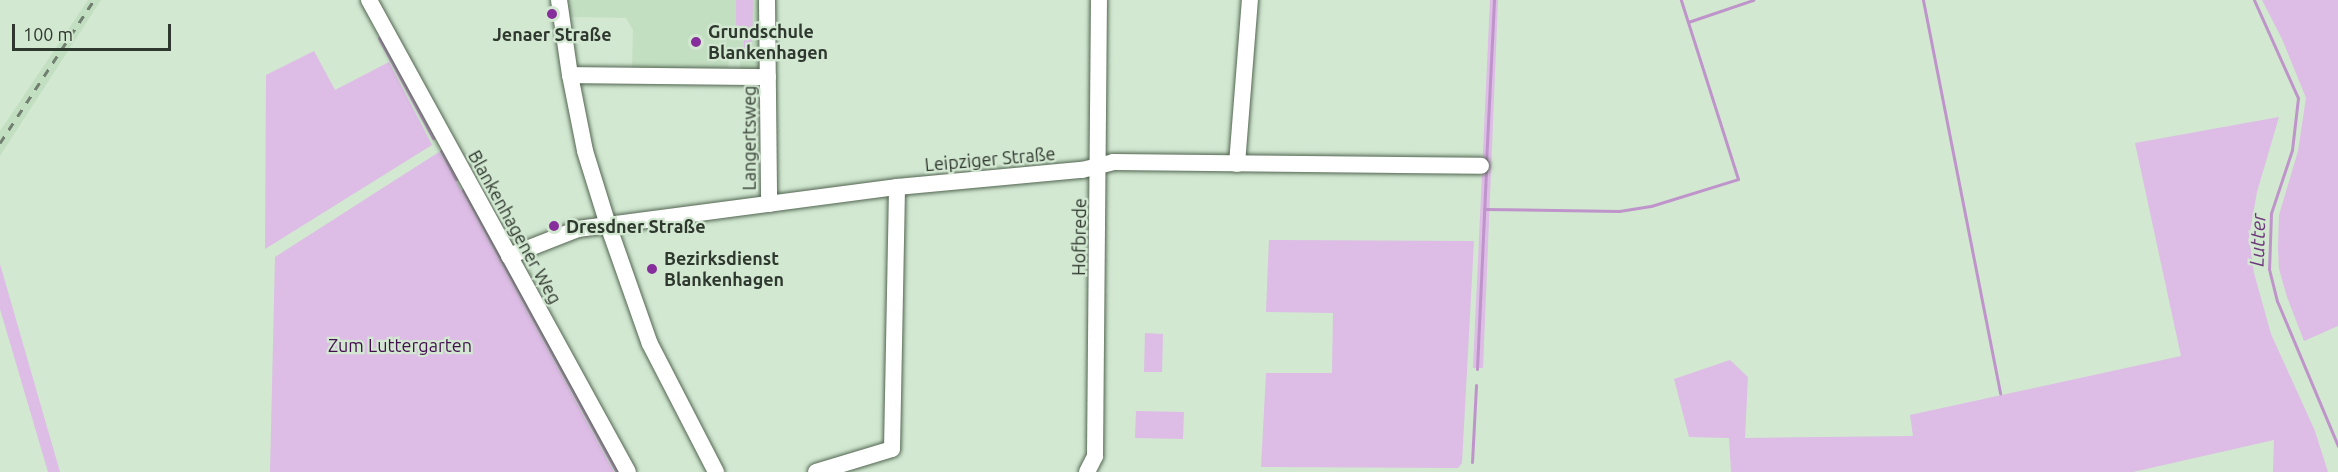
<!DOCTYPE html>
<meta charset="utf-8">
<style>
body{margin:0}
#map{position:relative;width:2338px;height:472px;overflow:hidden;background:#d2e8d1;font-family:Ubuntu,sans-serif}
div>[style]{position:absolute}
.built>*{inset:0;background:#c3dfc2}
.green>*{inset:0;background:#ddbce6}
.stream>*{height:3px;margin:-1.5px;padding:0 1.5px;transform-origin:1.5px;border-radius:1.5px;background:#bf94cb}
.roads{filter:drop-shadow(0 0 2px #526551) drop-shadow(0 0 2px #526551)}
.minor>*{height:16px;margin:-8px;padding:0 8px;transform-origin:8px;border-radius:8px;background:#fff}
.rail>*{height:3px;margin-top:-1.5px;transform-origin:0;background:repeating-linear-gradient(90deg,#717f70 0 8px,transparent 0 16px)}
.dots>*{width:16px;height:16px;translate:-50% -50%;box-sizing:border-box;border:3px solid #d2e8d1;border-radius:50%}
span{translate:-50% -50%;white-space:nowrap;text-align:center;line-height:1.15;-webkit-text-stroke:4.5px #d2e8d1;paint-order:stroke}
.poi-label{font-size:18px;color:#2f382f;font-weight:700}
.left{translate:0 -50%;text-align:left}
.street-label{font-size:18px;color:#2f382f}
.park-label{font-size:18px;color:#450e51}
.water-label{font-size:20px;color:#6d377b;font-style:italic}
.scale{position:absolute;left:12px;top:24px;width:159px;height:27px;box-sizing:border-box;border:3px solid #2f382f;border-top:0;padding-left:8px;font-size:18px;line-height:21px;white-space:nowrap;color:#2f382f;-webkit-text-stroke:4px #d2e8d1;paint-order:stroke}
</style>
<div id="map">
<div class="built">
<i style="clip-path:polygon(88px 0,101px 0,0 156px,0 131px)"></i>
<i style="clip-path:polygon(568px 0,759px 0,759px 65px,757px 70px,740px 72px,740px 55px,729px 54px,728px 72px,632px 69px,633px 30px,626px 18px,570px 17px)"></i>
</div>
<div class="green">
<i style="clip-path:polygon(736px 0,753px 0,752px 49px,744px 49px,744px 37px,736px 37px)"></i>
<i style="clip-path:polygon(1490px 0,1498px 0,1483px 368px,1473px 368px)"></i>
<i style="clip-path:polygon(2262px 0,2338px 0,2338px 326px,2304px 341px,2287px 297px,2279px 269px,2278px 248px,2279px 215px,2298px 151px,2306px 98px,2282px 39px)"></i>
<i style="clip-path:polygon(314px 51px,335px 90px,389px 62px,432px 145px,265px 249px,266px 75px)"></i>
<i style="clip-path:polygon(2279px 117px,2257px 192px,2249px 237px,2254px 273px,2271px 334px,2315px 431px,2328px 472px,2273px 472px,2274px 440px,2133px 472px,1731px 472px,1729px 438px,1689px 437px,1674px 379px,1730px 360px,1748px 377px,1745px 438px,1913px 436px,1910px 415px,2181px 356px,2135px 143px)"></i>
<i style="clip-path:polygon(439px 152px,462px 191px,614px 472px,270px 472px,275px 257px)"></i>
<i style="clip-path:polygon(1269px 240px,1474px 241px,1462px 463px,1458px 468px,1261px 467px,1266px 373px,1332px 373px,1333px 313px,1266px 312px)"></i>
<i style="clip-path:polygon(0 264px,60px 472px,48px 472px,0 309px)"></i>
<i style="clip-path:polygon(1145px 333px,1163px 334px,1162px 372px,1144px 372px)"></i>
<i style="clip-path:polygon(1136px 411px,1184px 412px,1183px 439px,1135px 438px)"></i>
</div>
<div class="stream">
<i style="left:1923px;top:0;width:401px;rotate:78.9deg"></i>
<i style="left:2254px;top:0;width:107px;rotate:65.8deg"></i>
<i style="left:2298px;top:98px;width:52px;rotate:96.6deg"></i>
<i style="left:2292px;top:150px;width:66px;rotate:108.4deg"></i>
<i style="left:2271px;top:213px;width:56px;rotate:92deg"></i>
<i style="left:2269px;top:269px;width:33px;rotate:76deg"></i>
<i style="left:2277px;top:301px;width:157px;rotate:67.2deg"></i>
<i style="left:1688px;top:22px;width:69px;rotate:-18.7deg"></i>
<i style="left:379px;top:38px;width:114px;rotate:61.6deg"></i>
<i style="left:441px;top:151px;width:32px;rotate:62deg"></i>
<i style="left:1486px;top:164px;width:164px;rotate:-87.2deg"></i>
<i style="left:463px;top:190px;width:321px;rotate:61.4deg"></i>
<i style="left:1484px;top:209px;width:135px;rotate:0.8deg"></i>
<i style="left:1619px;top:211px;width:32px;rotate:-9deg"></i>
<i style="left:1651px;top:206px;width:91px;rotate:-17.2deg"></i>
<i style="left:1738px;top:179px;width:188px;rotate:-107.7deg"></i>
<i style="left:1477px;top:369px;width:199px;rotate:-87.4deg"></i>
<i style="left:1472px;top:462px;width:77px;rotate:-87deg"></i>
</div>
<div class="roads">
<div class="minor">
<i style="left:369px;top:0;width:538px;rotate:61.25deg"></i>
<i style="left:559px;top:0;width:76px;rotate:81.7deg"></i>
<i style="left:570px;top:75px;width:77px;rotate:78.8deg"></i>
<i style="left:585px;top:151px;width:77px;rotate:72.7deg"></i>
<i style="left:608px;top:225px;width:126px;rotate:70.6deg"></i>
<i style="left:650px;top:344px;width:144px;rotate:62.7deg"></i>
<i style="left:767px;top:0;width:204px;rotate:89.4deg"></i>
<i style="left:570px;top:75px;width:198px;rotate:0.6deg"></i>
<i style="left:1237px;top:164px;width:165px;rotate:-85.5deg"></i>
<i style="left:509px;top:256px;width:74px;rotate:-21.4deg"></i>
<i style="left:578px;top:229px;width:322px;rotate:-7.5deg"></i>
<i style="left:897px;top:187px;width:186px;rotate:-5.3deg"></i>
<i style="left:1082px;top:170px;width:32px;rotate:-14deg"></i>
<i style="left:1113px;top:162px;width:368px;rotate:0.6deg"></i>
<i style="left:816px;top:472px;width:79px;rotate:-16.8deg"></i>
<i style="left:892px;top:449px;width:262px;rotate:-88.9deg"></i>
<i style="left:1087px;top:472px;width:18px;rotate:-63deg"></i>
<i style="left:1095px;top:456px;width:456px;rotate:-89.5deg"></i>
</div>
</div>
<div class="rail">
<i style="left:0;top:143px;width:171px;rotate:-56.7deg"></i>
</div>
<div class="dots">
<i style="left:552px;top:14px;background:#862f9c"></i>
<i style="left:696px;top:42px;background:#862f9c"></i>
<i style="left:554px;top:226px;background:#862f9c"></i>
<i style="left:652px;top:269px;background:#862f9c"></i>
</div>
<div class="poi-label">
<span class="left" style="left:708px;top:42px">Grundschule<br>Blankenhagen</span>
<span style="left:552px;top:34px">Jenaer Straße</span>
<span class="left" style="left:566px;top:226px">Dresdner Straße</span>
<span class="left" style="left:664px;top:269px">Bezirksdienst<br>Blankenhagen</span>
</div>
<div class="street-label">
<span style="left:749px;top:138px;rotate:-90deg">Langertsweg</span>
<span style="left:990px;top:159px;rotate:-5deg">Leipziger Straße</span>
<span style="left:515px;top:227px;rotate:61deg">Blankenhagener Weg</span>
<span style="left:1079px;top:237px;rotate:-89deg">Hofbrede</span>
</div>
<div class="park-label">
<span style="left:400px;top:345px">Zum Luttergarten</span>
</div>
<div class="water-label">
<span style="left:2257px;top:240px;rotate:-88deg">Lutter</span>
</div>
<div class="scale">100 m</div>
</div>
